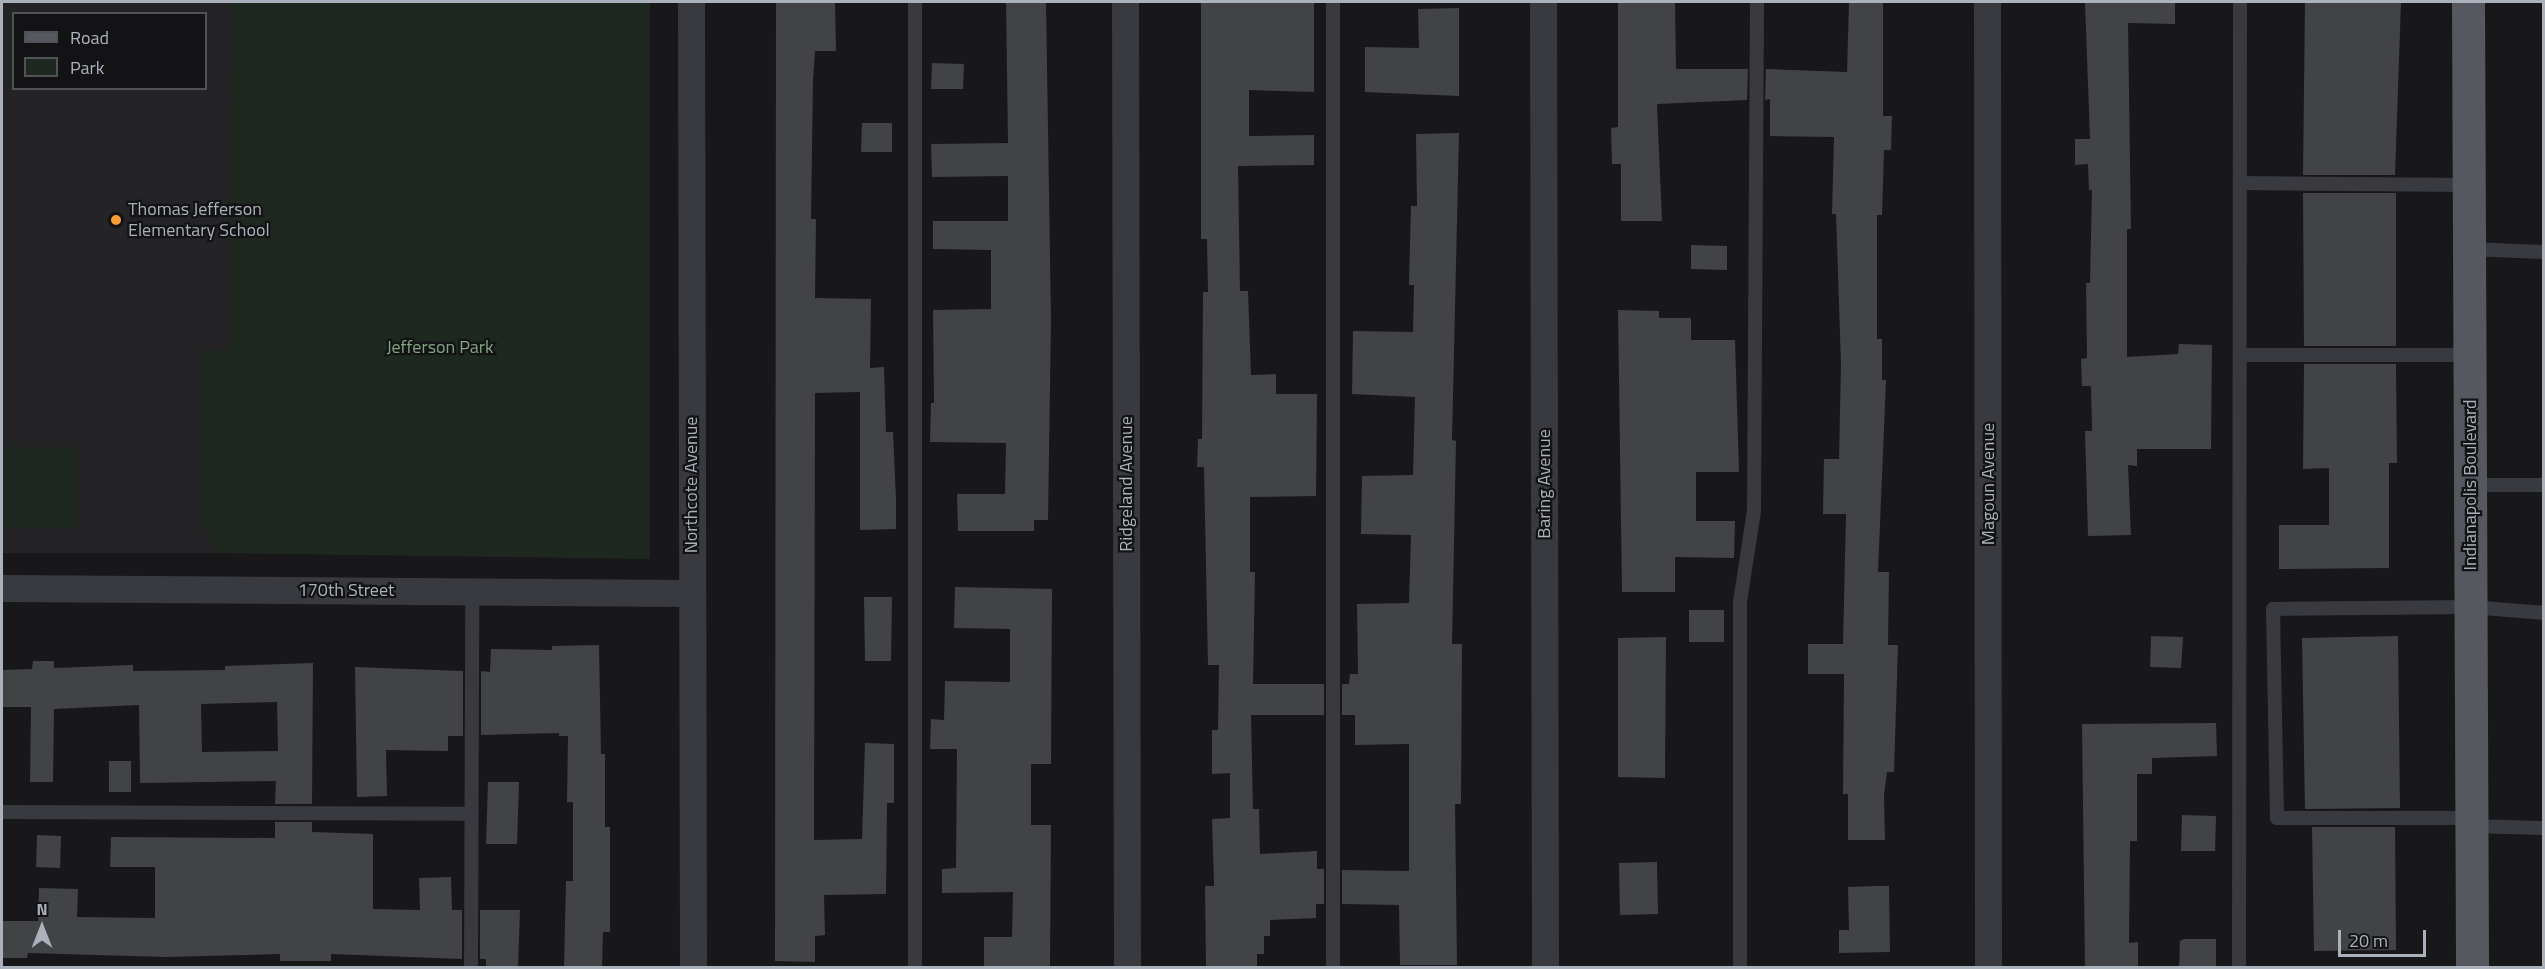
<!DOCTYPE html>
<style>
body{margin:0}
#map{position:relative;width:2545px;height:969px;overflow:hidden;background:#18181a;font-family:"Titillium Web",sans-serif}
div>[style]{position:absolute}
.built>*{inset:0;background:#242427}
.green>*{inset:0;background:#1f2820}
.building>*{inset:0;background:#424347}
.service>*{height:14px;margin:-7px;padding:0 7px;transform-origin:7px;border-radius:7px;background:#393a3f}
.minor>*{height:27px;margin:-13.5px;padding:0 13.5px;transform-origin:13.5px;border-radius:13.5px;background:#393a3f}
.primary>*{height:33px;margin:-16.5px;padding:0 16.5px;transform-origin:16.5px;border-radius:16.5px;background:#55585e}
.dots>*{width:16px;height:16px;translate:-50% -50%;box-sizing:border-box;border:3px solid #131315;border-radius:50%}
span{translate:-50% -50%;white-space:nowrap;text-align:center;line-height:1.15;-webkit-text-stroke:4.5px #131315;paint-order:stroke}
.poi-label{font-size:18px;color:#aab1ba}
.left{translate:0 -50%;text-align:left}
.park-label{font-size:18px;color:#83a580}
.street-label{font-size:18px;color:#aab1ba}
.frame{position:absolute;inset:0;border:3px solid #aab1ba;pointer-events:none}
.legend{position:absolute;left:12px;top:12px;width:195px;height:78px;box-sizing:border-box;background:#131315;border:2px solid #4f5257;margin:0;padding:8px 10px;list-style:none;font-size:18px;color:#aab1ba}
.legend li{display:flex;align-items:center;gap:12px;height:30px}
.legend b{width:30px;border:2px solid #4f5257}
.north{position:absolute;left:12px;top:897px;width:60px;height:60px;-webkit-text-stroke:4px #131315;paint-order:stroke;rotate:0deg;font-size:16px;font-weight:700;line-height:24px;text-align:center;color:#aab1ba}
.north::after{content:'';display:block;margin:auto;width:21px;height:27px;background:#aab1ba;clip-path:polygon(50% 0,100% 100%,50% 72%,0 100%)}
.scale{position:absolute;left:2338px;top:930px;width:88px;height:27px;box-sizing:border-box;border:3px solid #aab1ba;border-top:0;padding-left:8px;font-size:18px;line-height:21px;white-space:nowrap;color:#aab1ba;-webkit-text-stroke:4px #131315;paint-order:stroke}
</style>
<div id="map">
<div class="built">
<i style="clip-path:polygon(evenodd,2px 2px,230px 2px,229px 351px,203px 351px,202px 522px,215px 553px,2px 553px,2px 2px,14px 14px,206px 14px,206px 88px,14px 88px,14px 14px)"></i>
</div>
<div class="green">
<i style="clip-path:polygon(230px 2px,650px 2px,650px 559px,215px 553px,202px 522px,202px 351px,229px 350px)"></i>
<i style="clip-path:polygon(2px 447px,77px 447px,77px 528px,2px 528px)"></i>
</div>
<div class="building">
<i style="clip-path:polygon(776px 2px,835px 2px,836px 51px,815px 51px,813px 80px,811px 219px,816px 219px,815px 298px,871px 299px,870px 368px,884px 367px,886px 432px,893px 432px,896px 500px,896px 529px,860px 530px,860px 392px,815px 393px,814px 840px,862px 839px,865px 743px,894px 744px,894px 803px,887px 803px,886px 894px,824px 895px,825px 935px,815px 936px,815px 962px,775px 961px)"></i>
<i style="clip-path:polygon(1006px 2px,1046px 2px,1051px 320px,1048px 520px,1034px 520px,1034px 531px,958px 531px,957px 494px,1005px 494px,1006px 443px,930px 442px,931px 403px,934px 403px,933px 310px,991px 309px,991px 250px,933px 249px,933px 221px,1008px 221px,1008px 176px,932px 177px,931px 144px,1008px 143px)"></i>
<i style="clip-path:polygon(1201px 2px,1314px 2px,1314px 92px,1249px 90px,1249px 136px,1314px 135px,1314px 165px,1238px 166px,1240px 291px,1248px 291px,1251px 375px,1276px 374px,1276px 394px,1317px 394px,1316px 496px,1250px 497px,1250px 572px,1255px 572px,1253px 684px,1324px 684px,1324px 715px,1251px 715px,1253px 809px,1259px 809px,1260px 854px,1317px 851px,1317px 869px,1324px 869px,1324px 904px,1316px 904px,1316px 918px,1270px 920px,1270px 936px,1264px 936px,1264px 954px,1257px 954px,1257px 968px,1206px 968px,1205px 886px,1214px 886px,1212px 819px,1230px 818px,1230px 773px,1212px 774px,1212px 730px,1218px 730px,1219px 665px,1208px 665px,1204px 467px,1197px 467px,1198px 439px,1202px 439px,1203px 292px,1208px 292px,1207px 239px,1201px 239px)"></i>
<i style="clip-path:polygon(1618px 2px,1675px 2px,1676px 69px,1748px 69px,1747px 100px,1657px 104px,1662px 221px,1621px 221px,1621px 164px,1612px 164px,1611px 128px,1618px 127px)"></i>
<i style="clip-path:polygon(1849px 2px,1883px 2px,1883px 116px,1892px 116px,1891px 150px,1884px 150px,1882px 215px,1877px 215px,1877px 339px,1882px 339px,1882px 380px,1886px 380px,1878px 572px,1889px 572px,1888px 645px,1898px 645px,1894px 772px,1887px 772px,1884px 795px,1885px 840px,1848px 840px,1848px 794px,1843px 794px,1844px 674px,1808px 674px,1808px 644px,1843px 644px,1846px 514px,1823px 514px,1824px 459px,1839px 459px,1841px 364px,1836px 214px,1832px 214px,1834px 137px,1770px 136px,1770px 99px,1765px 100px,1766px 69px,1847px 72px)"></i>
<i style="clip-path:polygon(2085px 2px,2175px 2px,2175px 24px,2128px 23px,2131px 229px,2127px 229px,2127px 357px,2178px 354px,2179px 344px,2212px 345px,2211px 449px,2137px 449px,2137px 466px,2128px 465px,2131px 535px,2088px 536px,2085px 431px,2092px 431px,2091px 386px,2082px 386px,2081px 359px,2087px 358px,2086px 283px,2090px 283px,2092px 190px,2089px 190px,2088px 164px,2075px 165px,2075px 139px,2090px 139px)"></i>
<i style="clip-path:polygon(2305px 2px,2401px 2px,2395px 175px,2303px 175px)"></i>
<i style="clip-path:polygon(1459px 8px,1459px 96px,1365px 92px,1365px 47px,1419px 48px,1418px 9px)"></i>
<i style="clip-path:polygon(932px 63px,964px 64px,963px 89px,931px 89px)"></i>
<i style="clip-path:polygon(862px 123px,892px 123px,892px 152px,861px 152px)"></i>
<i style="clip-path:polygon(1459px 133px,1452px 440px,1456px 441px,1452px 644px,1462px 644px,1461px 804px,1455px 804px,1457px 965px,1400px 965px,1399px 905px,1342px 904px,1342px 870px,1409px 871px,1409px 744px,1355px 745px,1355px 715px,1342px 715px,1342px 684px,1349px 684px,1350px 674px,1358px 674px,1357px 604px,1409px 603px,1411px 535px,1361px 534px,1362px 476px,1413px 475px,1415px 397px,1352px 394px,1353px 331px,1413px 332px,1414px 285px,1409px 285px,1411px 206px,1417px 206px,1416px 134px)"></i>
<i style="clip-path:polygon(2303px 193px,2396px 193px,2396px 346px,2304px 346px)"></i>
<i style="clip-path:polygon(1691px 245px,1727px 246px,1727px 270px,1691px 269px)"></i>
<i style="clip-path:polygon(1618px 310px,1659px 311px,1659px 318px,1691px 318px,1691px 340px,1735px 340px,1739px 472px,1696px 472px,1696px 521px,1735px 521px,1734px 558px,1675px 557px,1675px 592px,1622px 592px)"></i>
<i style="clip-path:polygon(2304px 364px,2396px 364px,2397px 463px,2389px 463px,2389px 568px,2279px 569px,2279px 525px,2329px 525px,2329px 468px,2303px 469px)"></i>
<i style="clip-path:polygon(955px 587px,1052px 589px,1051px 764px,1031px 764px,1031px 825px,1051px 825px,1050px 968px,984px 968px,984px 937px,1012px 937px,1013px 892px,942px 893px,942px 869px,956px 868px,957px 749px,930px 749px,931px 719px,944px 720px,945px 681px,1010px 682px,1010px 629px,954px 628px)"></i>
<i style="clip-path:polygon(864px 597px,892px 597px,891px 661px,865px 661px)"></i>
<i style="clip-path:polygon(1689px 610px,1724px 610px,1724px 642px,1689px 642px)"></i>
<i style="clip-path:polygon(2151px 636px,2183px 637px,2181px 668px,2150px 667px)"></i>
<i style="clip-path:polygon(2398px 636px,2400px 808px,2305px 809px,2302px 638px)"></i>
<i style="clip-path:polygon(1666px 637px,1665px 778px,1618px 777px,1618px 638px)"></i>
<i style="clip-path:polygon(599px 645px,601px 754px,605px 754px,605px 827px,610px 827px,610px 932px,603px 932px,602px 968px,564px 968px,566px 881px,573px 881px,573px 802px,567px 802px,568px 736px,559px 736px,559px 733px,481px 735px,481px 671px,490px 672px,491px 649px,552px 650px,552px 646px)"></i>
<i style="clip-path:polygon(evenodd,33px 661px,54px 661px,54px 668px,133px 665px,133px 671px,225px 670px,225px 666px,313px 663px,312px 804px,275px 804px,276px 781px,140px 783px,139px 705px,54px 709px,53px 782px,30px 782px,31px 707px,2px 707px,2px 670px,32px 669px,33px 661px,277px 702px,278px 751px,202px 752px,201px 704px,277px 702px)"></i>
<i style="clip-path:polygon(355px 667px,463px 671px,463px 736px,448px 736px,448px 751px,386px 750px,387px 796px,357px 797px)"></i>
<i style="clip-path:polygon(2216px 723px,2217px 756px,2152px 758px,2152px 774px,2137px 774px,2137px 841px,2130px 841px,2129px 943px,2138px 942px,2138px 968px,2085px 968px,2082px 724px)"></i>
<i style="clip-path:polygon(109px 761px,131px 761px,131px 792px,109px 792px)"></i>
<i style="clip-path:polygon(488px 782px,519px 782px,517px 844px,486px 844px)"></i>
<i style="clip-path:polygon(2182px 815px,2216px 816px,2215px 851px,2181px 851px)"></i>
<i style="clip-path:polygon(275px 822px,312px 822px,312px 832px,373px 834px,373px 909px,420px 910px,419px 878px,451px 877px,452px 910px,462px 910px,462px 959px,331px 954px,331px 961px,280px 961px,280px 954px,165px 957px,28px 953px,27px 958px,2px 958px,2px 921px,38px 921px,39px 888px,78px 889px,77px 917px,155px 918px,155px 867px,110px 867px,111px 837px,275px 838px)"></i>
<i style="clip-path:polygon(2312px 827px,2395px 827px,2396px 950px,2314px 951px)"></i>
<i style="clip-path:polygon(37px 835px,61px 836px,60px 868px,36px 867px)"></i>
<i style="clip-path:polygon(1657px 862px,1658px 914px,1620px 915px,1619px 863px)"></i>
<i style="clip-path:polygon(1875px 886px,1889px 886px,1890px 952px,1839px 953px,1839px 930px,1849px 930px,1848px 887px)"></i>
<i style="clip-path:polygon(480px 910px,520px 910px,518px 968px,486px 968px,486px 959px,480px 959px)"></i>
<i style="clip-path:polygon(2184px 939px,2216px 939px,2216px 968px,2179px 968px,2180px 941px)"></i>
</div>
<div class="service">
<i style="left:915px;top:2px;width:966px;rotate:90deg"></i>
<i style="left:1333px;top:2px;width:966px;rotate:90deg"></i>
<i style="left:2240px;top:183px;width:229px;rotate:0.5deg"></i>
<i style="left:2469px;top:249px;width:75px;rotate:2.3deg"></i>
<i style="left:2240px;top:355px;width:229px"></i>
<i style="left:2470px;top:485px;width:74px"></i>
<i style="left:2px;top:812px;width:469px;rotate:0.2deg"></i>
<i style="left:2471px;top:818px;width:194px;rotate:180deg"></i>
<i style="left:2277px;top:818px;width:209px;rotate:-91.1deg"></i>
<i style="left:2273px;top:609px;width:197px;rotate:-0.6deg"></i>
<i style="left:2470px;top:607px;width:74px;rotate:4.6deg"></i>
<i style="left:2471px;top:826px;width:73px;rotate:1.6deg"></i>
<i style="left:471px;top:968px;width:377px;rotate:-89.8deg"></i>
<i style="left:1740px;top:968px;width:366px;rotate:-90deg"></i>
<i style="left:1740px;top:602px;width:93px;rotate:-81.3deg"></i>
<i style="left:1754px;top:510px;width:508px;rotate:-89.66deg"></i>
<i style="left:2239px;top:968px;width:966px;rotate:-89.94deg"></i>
</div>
<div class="minor">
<i style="left:691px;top:2px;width:966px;rotate:89.88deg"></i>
<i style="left:1125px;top:2px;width:966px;rotate:89.88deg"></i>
<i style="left:1543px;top:2px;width:966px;rotate:89.88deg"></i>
<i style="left:1987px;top:2px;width:966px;rotate:89.94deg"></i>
<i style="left:2px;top:588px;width:689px;rotate:0.42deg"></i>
</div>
<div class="primary">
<i style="left:2468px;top:2px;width:966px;rotate:89.76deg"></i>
</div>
<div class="dots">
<i style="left:116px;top:220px;background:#f69c33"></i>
</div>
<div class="poi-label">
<span class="left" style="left:128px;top:220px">Thomas Jefferson<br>Elementary School</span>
</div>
<div class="park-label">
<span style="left:440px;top:347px">Jefferson Park</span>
</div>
<div class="street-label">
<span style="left:1126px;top:484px;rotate:-90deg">Ridgeland Avenue</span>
<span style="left:1544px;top:484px;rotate:-90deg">Baring Avenue</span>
<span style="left:1988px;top:484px;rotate:-90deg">Magoun Avenue</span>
<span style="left:691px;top:485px;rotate:-90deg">Northcote Avenue</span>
<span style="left:2470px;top:485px;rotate:-90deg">Indianapolis Boulevard</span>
<span style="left:346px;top:590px">170th Street</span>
</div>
<div class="frame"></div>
<ul class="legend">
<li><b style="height:8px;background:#55585e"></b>Road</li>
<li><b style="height:16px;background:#1f2820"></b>Park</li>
</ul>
<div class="north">N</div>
<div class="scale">20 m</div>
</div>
